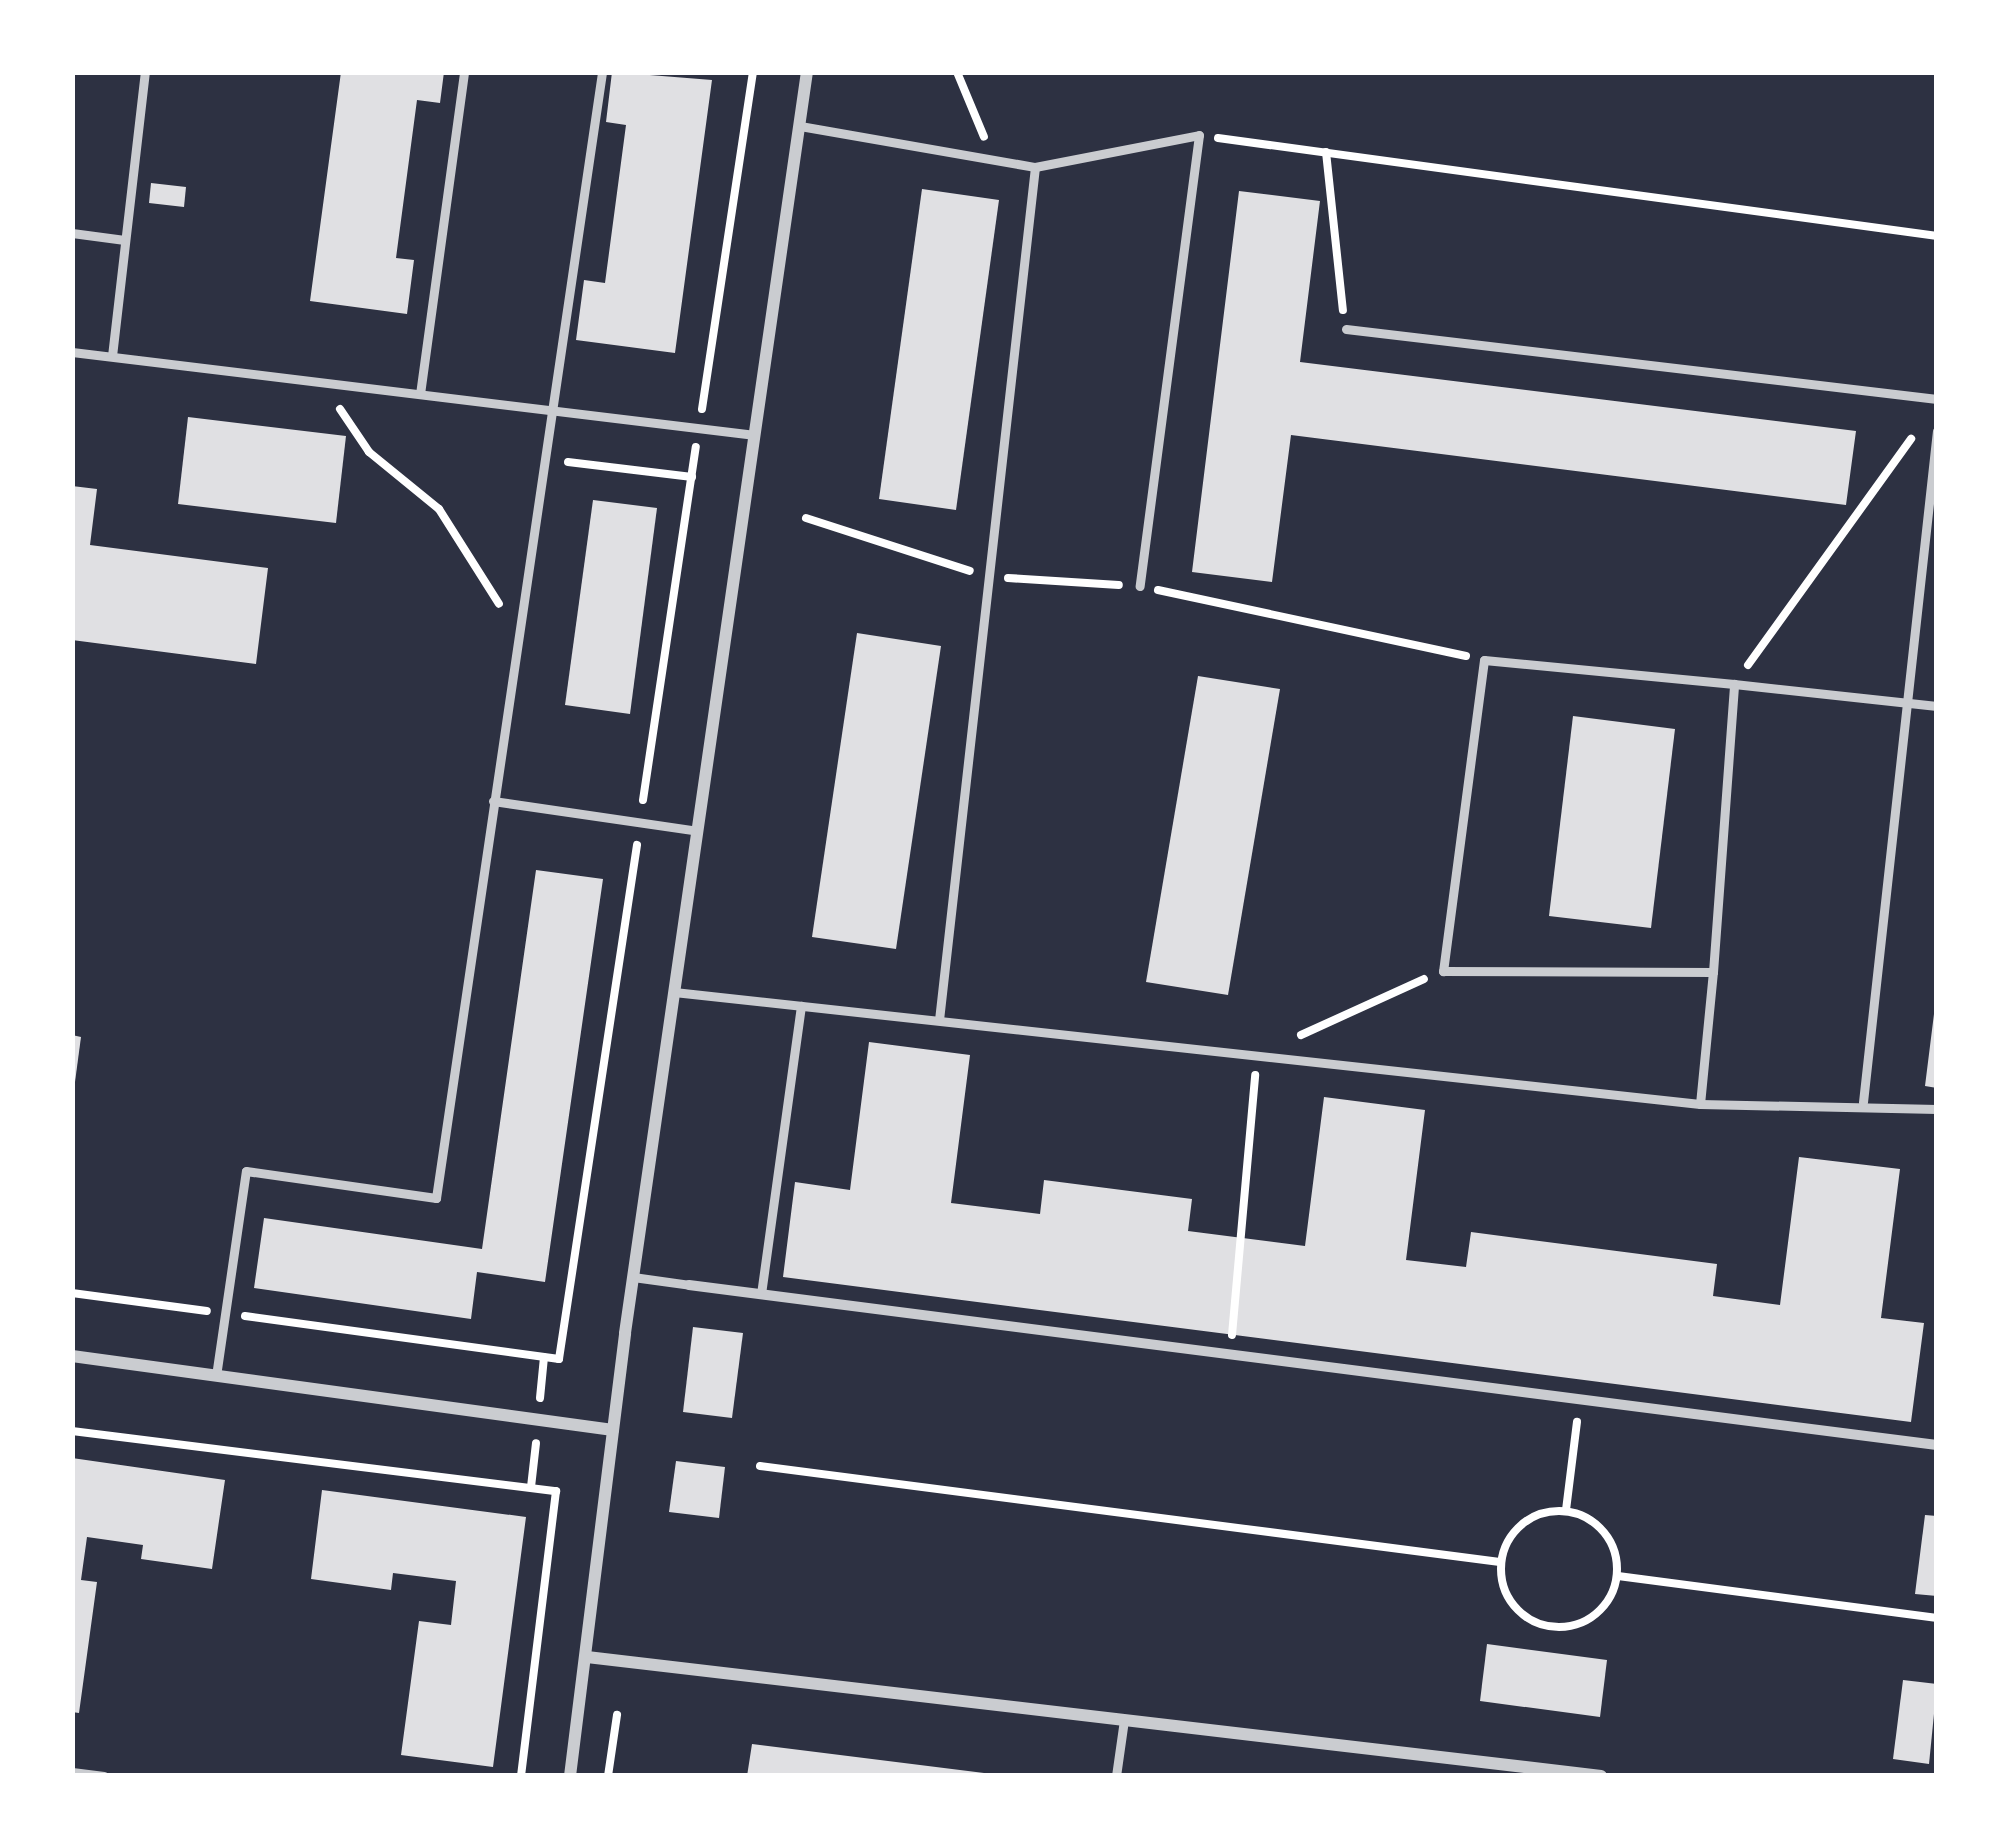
<!DOCTYPE html>
<style>
body{margin:0}
#map{position:relative;width:2009px;height:1848px;overflow:hidden;background:#2d3142;font-family:Bitter,serif}
div>[style]{position:absolute}
.building>*{inset:0;background:#e0e0e3}
.path>*{height:8px;margin:-4px;padding:0 4px;transform-origin:4px;border-radius:4px;background:#fff}
.path>.ring{margin:-4px;padding:0;box-sizing:content-box;background:none;border:8px solid #fff;border-radius:50%}
.service>*{height:9px;margin:-4.5px;padding:0 4.5px;transform-origin:4.5px;border-radius:4.5px;background:#caccd0}
.pedestrian>*{height:10px;margin:-5px;padding:0 5px;transform-origin:5px;border-radius:5px;background:#caccd0}
.minor>*{height:12px;margin:-6px;padding:0 6px;transform-origin:6px;border-radius:6px;background:#caccd0}
span{translate:-50% -50%;white-space:nowrap;text-align:center;line-height:1.15;-webkit-text-stroke:12px #fff;paint-order:stroke}
.frame{position:absolute;inset:0;border:75px solid #fff;pointer-events:none}
</style>
<div id="map">
<div class="building">
<i style="clip-path:polygon(341px 72px,444px 72px,440px 103px,417px 100px,396px 258px,414px 260px,407px 314px,310px 301px)"></i>
<i style="clip-path:polygon(612px 72px,712px 80px,675px 353px,576px 340px,584px 280px,605px 283px,626px 125px,606px 122px)"></i>
<i style="clip-path:polygon(151px 183px,186px 187px,184px 207px,149px 203px)"></i>
<i style="clip-path:polygon(922px 189px,999px 200px,956px 510px,879px 499px)"></i>
<i style="clip-path:polygon(1239px 191px,1320px 201px,1300px 362px,1856px 431px,1846px 505px,1291px 435px,1272px 582px,1192px 572px)"></i>
<i style="clip-path:polygon(188px 417px,346px 436px,336px 523px,178px 504px)"></i>
<i style="clip-path:polygon(72px 486px,97px 489px,90px 545px,268px 568px,256px 664px,72px 640px)"></i>
<i style="clip-path:polygon(593px 500px,657px 508px,630px 714px,565px 705px)"></i>
<i style="clip-path:polygon(857px 633px,941px 646px,896px 949px,812px 937px)"></i>
<i style="clip-path:polygon(1198px 676px,1280px 689px,1228px 995px,1146px 982px)"></i>
<i style="clip-path:polygon(1573px 716px,1675px 729px,1651px 928px,1549px 916px)"></i>
<i style="clip-path:polygon(536px 870px,603px 879px,545px 1282px,477px 1272px,471px 1319px,254px 1288px,264px 1218px,482px 1249px)"></i>
<i style="clip-path:polygon(1934px 1014px,1937px 1014px,1937px 1088px,1925px 1086px)"></i>
<i style="clip-path:polygon(72px 1035px,81px 1037px,75px 1082px,72px 1082px)"></i>
<i style="clip-path:polygon(869px 1042px,970px 1055px,951px 1203px,1040px 1214px,1044px 1180px,1192px 1199px,1188px 1231px,1305px 1246px,1324px 1097px,1425px 1110px,1406px 1260px,1466px 1267px,1471px 1232px,1717px 1264px,1713px 1296px,1780px 1305px,1799px 1157px,1900px 1169px,1881px 1318px,1924px 1323px,1911px 1422px,783px 1277px,795px 1182px,850px 1190px)"></i>
<i style="clip-path:polygon(693px 1327px,743px 1333px,732px 1418px,683px 1412px)"></i>
<i style="clip-path:polygon(72px 1458px,225px 1480px,212px 1569px,141px 1559px,143px 1545px,87px 1537px,81px 1580px,97px 1582px,79px 1713px,72px 1712px)"></i>
<i style="clip-path:polygon(676px 1461px,725px 1467px,719px 1518px,669px 1512px)"></i>
<i style="clip-path:polygon(322px 1490px,526px 1517px,493px 1767px,401px 1755px,419px 1621px,451px 1625px,456px 1581px,393px 1573px,391px 1590px,311px 1579px)"></i>
<i style="clip-path:polygon(1925px 1515px,1937px 1516px,1937px 1596px,1915px 1594px)"></i>
<i style="clip-path:polygon(1487px 1644px,1607px 1660px,1600px 1717px,1480px 1701px)"></i>
<i style="clip-path:polygon(1903px 1680px,1937px 1684px,1929px 1764px,1893px 1759px)"></i>
<i style="clip-path:polygon(752px 1744px,984px 1773px,984px 1776px,747px 1776px)"></i>
</div>
<div class="path">
<i style="left:957px;top:72px;width:70px;rotate:67.4deg"></i>
<i style="left:1218px;top:138px;width:726px;rotate:7.76deg"></i>
<i style="left:1326px;top:152px;width:159px;rotate:83.9deg"></i>
<i style="left:340px;top:409px;width:52px;rotate:56deg"></i>
<i style="left:369px;top:452px;width:90px;rotate:39.2deg"></i>
<i style="left:439px;top:509px;width:112px;rotate:57.7deg"></i>
<i style="left:702px;top:409px;width:341px;rotate:-81.4deg"></i>
<i style="left:568px;top:462px;width:125px;rotate:6.9deg"></i>
<i style="left:806px;top:518px;width:172px;rotate:17.9deg"></i>
<i style="left:1008px;top:578px;width:111px;rotate:3.6deg"></i>
<i style="left:1158px;top:590px;width:315px;rotate:12.1deg"></i>
<i style="left:1748px;top:665px;width:279px;rotate:-54.2deg"></i>
<i style="left:643px;top:800px;width:357px;rotate:-81.5deg"></i>
<i style="left:1301px;top:1035px;width:135px;rotate:-24.5deg"></i>
<i style="left:72px;top:1293px;width:136px;rotate:7.6deg"></i>
<i style="left:245px;top:1316px;width:317px;rotate:7.8deg"></i>
<i style="left:559px;top:1359px;width:520px;rotate:-81.37deg"></i>
<i style="left:1232px;top:1335px;width:261px;rotate:-84.9deg"></i>
<i style="left:540px;top:1398px;width:41px;rotate:-84.4deg"></i>
<i style="left:72px;top:1431px;width:488px;rotate:7.1deg"></i>
<i style="left:556px;top:1491px;width:287px;rotate:97deg"></i>
<i style="left:760px;top:1466px;width:746px;rotate:7.39deg"></i>
<i style="left:531px;top:1487px;width:44px;rotate:-83.5deg"></i>
<i style="left:1566px;top:1510px;width:89px;rotate:-82.9deg"></i>
<i class="ring" style="left:1501px;top:1511px;width:108px;height:108px"></i>
<i style="left:1618px;top:1576px;width:322px;rotate:7.5deg"></i>
<i style="left:608px;top:1776px;width:62px;rotate:-81.6deg"></i>
</div>
<div class="service">
<i style="left:800px;top:126px;width:239px;rotate:9.9deg"></i>
<i style="left:1035px;top:167px;width:167px;rotate:-11deg"></i>
<i style="left:1199px;top:135px;width:455px;rotate:97.5deg"></i>
<i style="left:72px;top:233px;width:53px;rotate:7.5deg"></i>
<i style="left:1346px;top:329px;width:595px;rotate:6.75deg"></i>
<i style="left:72px;top:352px;width:688px;rotate:6.93deg"></i>
<i style="left:112px;top:356px;width:286px;rotate:-83.4deg"></i>
<i style="left:420px;top:394px;width:325px;rotate:-82.2deg"></i>
<i style="left:1734px;top:684px;width:204px;rotate:6.2deg"></i>
<i style="left:493px;top:801px;width:207px;rotate:8.3deg"></i>
<i style="left:674px;top:992px;width:1032px;rotate:6.23deg"></i>
<i style="left:1700px;top:1104px;width:237px;rotate:1.2deg"></i>
<i style="left:939px;top:1020px;width:858px;rotate:-83.58deg"></i>
<i style="left:1863px;top:1102px;width:675px;rotate:-83.71deg"></i>
<i style="left:1700px;top:1104px;width:133px;rotate:-84.4deg"></i>
<i style="left:1713px;top:972px;width:289px;rotate:-85.8deg"></i>
<i style="left:1734px;top:684px;width:251px;rotate:-174.5deg"></i>
<i style="left:1484px;top:660px;width:314px;rotate:97.5deg"></i>
<i style="left:1443px;top:971px;width:270px;rotate:0.2deg"></i>
<i style="left:633px;top:1277px;width:59px;rotate:7.9deg"></i>
<i style="left:761px;top:1294px;width:291px;rotate:-82.1deg"></i>
<i style="left:216px;top:1376px;width:207px;rotate:-81.7deg"></i>
<i style="left:246px;top:1171px;width:192px;rotate:8.1deg"></i>
<i style="left:436px;top:1198px;width:1138px;rotate:-81.61deg"></i>
<i style="left:72px;top:1772px;width:32px;rotate:7deg"></i>
<i style="left:1116px;top:1776px;width:57px;rotate:-81.9deg"></i>
</div>
<div class="pedestrian">
<i style="left:689px;top:1285px;width:1258px;rotate:7.31deg"></i>
</div>
<div class="minor">
<i style="left:72px;top:1356px;width:546px;rotate:7.79deg"></i>
<i style="left:587px;top:1657px;width:1021px;rotate:6.69deg"></i>
<i style="left:570px;top:1776px;width:446px;rotate:-82.9deg"></i>
<i style="left:625px;top:1333px;width:1274px;rotate:-81.79deg"></i>
</div>
<div class="frame"></div>
</div>
